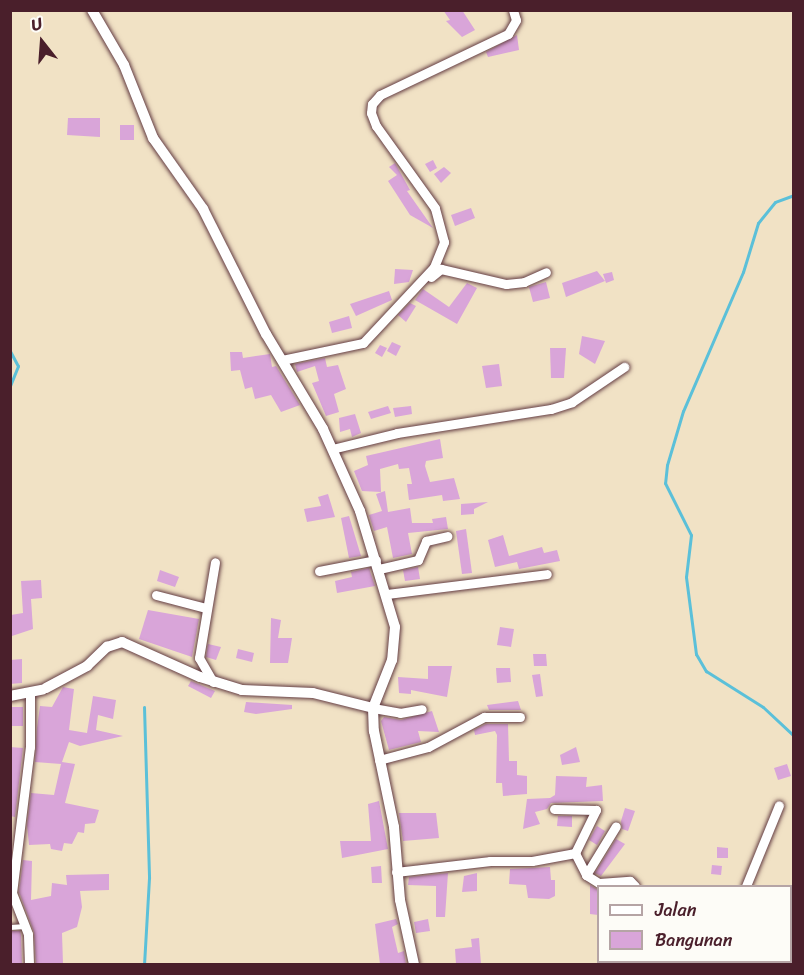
<!DOCTYPE html>
<style>
body{margin:0}
#map{position:relative;width:804px;height:975px;overflow:hidden;background:#f1e2c5;font-family:Sriracha,sans-serif}
div>[style]{position:absolute}
.stream>*{height:3px;margin:-1.5px;padding:0 1.5px;transform-origin:1.5px;border-radius:1.5px;background:#5bc0d9}
.building>*{inset:0;background:#d9a5d9}
.roads{filter:drop-shadow(0 0 2px #633c42) drop-shadow(0 0 2px #633c42)}
.service>*{height:4.5px;margin:-2.25px;padding:0 2.25px;transform-origin:2.25px;border-radius:2.25px;background:#fff}
.minor>*{height:9px;margin:-4.5px;padding:0 4.5px;transform-origin:4.5px;border-radius:4.5px;background:#fff}
.tertiary>*{height:10px;margin:-5px;padding:0 5px;transform-origin:5px;border-radius:5px;background:#fff}
span{translate:-50% -50%;white-space:nowrap;text-align:center;line-height:1.15;-webkit-text-stroke:4.5px #fdfcf7;paint-order:stroke}
.frame{position:absolute;inset:0;border:12px solid #4a1f2b;pointer-events:none}
.legend{position:absolute;left:597px;top:885px;width:195px;height:78px;box-sizing:border-box;background:#fdfcf7;border:2px solid #b5a4a5;margin:0;padding:8px 10px;list-style:none;font-size:18px;color:#4a1f2b}
.legend li{display:flex;align-items:center;gap:12px;height:30px}
.legend b{width:30px;border:2px solid #b5a4a5}
.north{position:absolute;left:12px;top:12px;width:60px;height:60px;-webkit-text-stroke:4px #fdfcf7;paint-order:stroke;rotate:343deg;font-size:16px;font-weight:700;line-height:24px;text-align:center;color:#4a1f2b}
.north::after{content:'';display:block;margin:auto;width:21px;height:27px;background:#4a1f2b;clip-path:polygon(50% 0,100% 100%,50% 72%,0 100%)}
</style>
<div id="map">
<div class="stream">
<i style="left:794px;top:195px;width:20px;rotate:160deg"></i>
<i style="left:775px;top:202px;width:27px;rotate:129deg"></i>
<i style="left:758px;top:223px;width:51px;rotate:107deg"></i>
<i style="left:743px;top:272px;width:151px;rotate:113.3deg"></i>
<i style="left:683px;top:411px;width:56px;rotate:106.5deg"></i>
<i style="left:667px;top:465px;width:18px;rotate:96deg"></i>
<i style="left:665px;top:483px;width:58px;rotate:63.4deg"></i>
<i style="left:691px;top:535px;width:42px;rotate:96.8deg"></i>
<i style="left:686px;top:577px;width:78px;rotate:82.6deg"></i>
<i style="left:696px;top:654px;width:20px;rotate:60deg"></i>
<i style="left:706px;top:671px;width:67px;rotate:32.3deg"></i>
<i style="left:763px;top:707px;width:42px;rotate:43.1deg"></i>
<i style="left:10px;top:351px;width:17px;rotate:62deg"></i>
<i style="left:18px;top:366px;width:22px;rotate:112deg"></i>
<i style="left:144px;top:707px;width:171px;rotate:88.3deg"></i>
<i style="left:149px;top:878px;width:86px;rotate:93.3deg"></i>
<i style="left:794px;top:835px;width:12px;rotate:90deg"></i>
</div>
<div class="building">
<i style="clip-path:polygon(443px 10px,462px 10px,475px 30px,462px 37px,446px 21px,450px 20px)"></i>
<i style="clip-path:polygon(517px 35px,519px 50px,488px 57px,486px 52px)"></i>
<i style="clip-path:polygon(68px 118px,100px 118px,100px 137px,67px 135px)"></i>
<i style="clip-path:polygon(120px 125px,134px 125px,134px 140px,120px 140px)"></i>
<i style="clip-path:polygon(433px 160px,437px 168px,430px 172px,425px 164px)"></i>
<i style="clip-path:polygon(395px 163px,410px 190px,407px 191px,433px 228px,410px 215px,388px 181px,397px 175px,389px 167px)"></i>
<i style="clip-path:polygon(444px 167px,451px 173px,441px 183px,434px 174px)"></i>
<i style="clip-path:polygon(471px 208px,475px 218px,455px 226px,451px 215px)"></i>
<i style="clip-path:polygon(395px 269px,413px 270px,409px 282px,394px 284px)"></i>
<i style="clip-path:polygon(597px 271px,605px 281px,566px 297px,562px 283px)"></i>
<i style="clip-path:polygon(612px 272px,614px 280px,606px 283px,603px 274px)"></i>
<i style="clip-path:polygon(546px 282px,550px 298px,533px 302px,529px 287px)"></i>
<i style="clip-path:polygon(467px 283px,477px 288px,457px 324px,415px 300px,423px 289px,449px 307px)"></i>
<i style="clip-path:polygon(389px 291px,392px 300px,356px 316px,350px 304px)"></i>
<i style="clip-path:polygon(410px 303px,416px 306px,406px 322px,398px 315px)"></i>
<i style="clip-path:polygon(349px 316px,352px 328px,332px 333px,329px 322px)"></i>
<i style="clip-path:polygon(582px 336px,605px 341px,595px 364px,579px 354px)"></i>
<i style="clip-path:polygon(392px 342px,401px 346px,396px 356px,387px 351px)"></i>
<i style="clip-path:polygon(380px 345px,387px 348px,382px 357px,375px 353px)"></i>
<i style="clip-path:polygon(550px 348px,566px 348px,564px 378px,551px 378px)"></i>
<i style="clip-path:polygon(230px 352px,242px 352px,243px 358px,270px 354px,272px 367px,276px 366px,300px 405px,281px 412px,271px 395px,255px 399px,252px 387px,245px 389px,240px 370px,231px 371px)"></i>
<i style="clip-path:polygon(325px 358px,327px 367px,338px 365px,346px 389px,334px 394px,339px 412px,326px 416px,312px 383px,319px 381px,315px 366px,297px 372px,295px 364px)"></i>
<i style="clip-path:polygon(499px 364px,502px 386px,486px 388px,482px 366px)"></i>
<i style="clip-path:polygon(388px 406px,391px 413px,371px 419px,368px 412px)"></i>
<i style="clip-path:polygon(411px 406px,412px 414px,395px 417px,393px 408px)"></i>
<i style="clip-path:polygon(355px 414px,361px 433px,352px 437px,350px 429px,340px 432px,339px 418px)"></i>
<i style="clip-path:polygon(440px 439px,443px 458px,426px 461px,425px 466px,430px 482px,454px 478px,460px 499px,443px 501px,442px 495px,409px 500px,407px 484px,412px 484px,409px 468px,399px 469px,398px 464px,380px 469px,381px 492px,362px 491px,354px 471px,368px 465px,366px 456px)"></i>
<i style="clip-path:polygon(385px 491px,388px 512px,410px 508px,412px 523px,433px 523px,432px 519px,446px 517px,448px 529px,408px 533px,412px 554px,393px 558px,387px 527px,374px 531px,369px 515px,382px 511px,376px 494px)"></i>
<i style="clip-path:polygon(328px 494px,335px 517px,307px 522px,304px 509px,321px 506px,318px 497px)"></i>
<i style="clip-path:polygon(488px 502px,474px 509px,474px 514px,461px 515px,461px 504px)"></i>
<i style="clip-path:polygon(349px 516px,361px 556px,349px 558px,341px 518px)"></i>
<i style="clip-path:polygon(466px 529px,472px 573px,462px 574px,456px 531px)"></i>
<i style="clip-path:polygon(503px 535px,509px 556px,542px 547px,544px 553px,557px 550px,560px 561px,519px 569px,517px 562px,495px 567px,488px 540px)"></i>
<i style="clip-path:polygon(418px 567px,420px 579px,405px 581px,403px 570px)"></i>
<i style="clip-path:polygon(369px 568px,375px 586px,337px 593px,335px 581px,352px 577px,351px 572px)"></i>
<i style="clip-path:polygon(160px 570px,179px 577px,175px 587px,157px 581px)"></i>
<i style="clip-path:polygon(41px 580px,42px 598px,31px 599px,33px 629px,12px 636px,11px 615px,23px 613px,21px 581px)"></i>
<i style="clip-path:polygon(148px 610px,199px 619px,192px 657px,139px 639px)"></i>
<i style="clip-path:polygon(271px 618px,281px 620px,278px 638px,292px 638px,288px 663px,270px 663px)"></i>
<i style="clip-path:polygon(500px 627px,514px 629px,511px 647px,497px 645px)"></i>
<i style="clip-path:polygon(208px 644px,221px 647px,216px 660px,206px 657px)"></i>
<i style="clip-path:polygon(238px 649px,254px 653px,252px 662px,236px 658px)"></i>
<i style="clip-path:polygon(533px 654px,546px 654px,547px 666px,534px 666px)"></i>
<i style="clip-path:polygon(22px 659px,22px 683px,10px 684px,10px 660px)"></i>
<i style="clip-path:polygon(428px 666px,452px 666px,447px 697px,411px 690px,411px 694px,399px 693px,398px 677px,428px 679px)"></i>
<i style="clip-path:polygon(496px 668px,510px 668px,511px 682px,497px 683px)"></i>
<i style="clip-path:polygon(540px 674px,543px 696px,536px 697px,532px 675px)"></i>
<i style="clip-path:polygon(191px 681px,215px 691px,211px 698px,188px 686px)"></i>
<i style="clip-path:polygon(63px 687px,74px 689px,69px 730px,87px 733px,93px 696px,116px 700px,113px 719px,98px 715px,96px 730px,123px 736px,80px 746px,69px 742px,62px 762px,75px 764px,65px 803px,99px 810px,95px 823px,85px 824px,84px 833px,78px 832px,72px 844px,64px 843px,62px 851px,51px 849px,50px 844px,29px 845px,27px 825px,31px 793px,54px 795px,61px 764px,35px 762px,37px 728px,40px 706px,52px 707px)"></i>
<i style="clip-path:polygon(518px 701px,521px 710px,489px 710px,487px 705px)"></i>
<i style="clip-path:polygon(246px 702px,292px 705px,292px 709px,256px 714px,244px 712px)"></i>
<i style="clip-path:polygon(10px 707px,23px 707px,23px 726px,10px 726px)"></i>
<i style="clip-path:polygon(432px 711px,439px 732px,418px 731px,421px 742px,389px 750px,381px 721px,384px 717px,401px 720px)"></i>
<i style="clip-path:polygon(486px 724px,508px 724px,509px 761px,517px 761px,517px 775px,527px 776px,527px 794px,503px 796px,502px 783px,496px 783px,497px 735px,495px 731px,475px 735px,474px 730px)"></i>
<i style="clip-path:polygon(10px 747px,23px 748px,15px 817px,10px 816px)"></i>
<i style="clip-path:polygon(576px 747px,580px 762px,562px 765px,560px 755px)"></i>
<i style="clip-path:polygon(787px 764px,791px 776px,778px 780px,774px 768px)"></i>
<i style="clip-path:polygon(556px 776px,587px 777px,586px 787px,602px 785px,603px 801px,551px 803px,547px 809px,535px 812px,540px 824px,523px 829px,527px 799px,550px 798px,555px 795px)"></i>
<i style="clip-path:polygon(379px 801px,388px 849px,342px 858px,340px 841px,371px 841px,368px 804px)"></i>
<i style="clip-path:polygon(625px 808px,635px 811px,628px 831px,622px 829px,621px 821px)"></i>
<i style="clip-path:polygon(399px 813px,436px 813px,439px 838px,403px 841px)"></i>
<i style="clip-path:polygon(558px 816px,572px 816px,572px 827px,557px 826px)"></i>
<i style="clip-path:polygon(597px 826px,605px 831px,597px 845px,589px 840px)"></i>
<i style="clip-path:polygon(616px 839px,625px 844px,601px 876px,595px 873px)"></i>
<i style="clip-path:polygon(717px 847px,728px 848px,728px 858px,717px 858px)"></i>
<i style="clip-path:polygon(23px 860px,32px 861px,31px 900px,51px 896px,52px 883px,67px 885px,66px 875px,109px 874px,109px 890px,80px 891px,82px 907px,77px 927px,62px 933px,63px 964px,36px 964px,34px 932px,19px 892px)"></i>
<i style="clip-path:polygon(712px 865px,722px 866px,721px 875px,711px 874px)"></i>
<i style="clip-path:polygon(381px 866px,382px 883px,372px 883px,371px 867px)"></i>
<i style="clip-path:polygon(550px 867px,551px 880px,555px 880px,555px 896px,549px 899px,528px 898px,526px 885px,509px 884px,510px 869px)"></i>
<i style="clip-path:polygon(448px 873px,445px 917px,436px 917px,436px 886px,408px 885px,409px 877px)"></i>
<i style="clip-path:polygon(477px 873px,477px 891px,462px 892px,464px 876px)"></i>
<i style="clip-path:polygon(590px 885px,598px 890px,598px 915px,590px 914px)"></i>
<i style="clip-path:polygon(396px 919px,398px 924px,392px 927px,398px 953px,404px 951px,406px 964px,380px 964px,375px 924px)"></i>
<i style="clip-path:polygon(428px 919px,430px 931px,416px 933px,414px 922px)"></i>
<i style="clip-path:polygon(10px 931px,20px 931px,21px 935px,22px 964px,10px 964px)"></i>
<i style="clip-path:polygon(479px 938px,481px 964px,456px 964px,455px 949px,472px 947px,471px 939px)"></i>
</div>
<div class="roads">
<div class="service">
<i style="left:10px;top:927px;width:15px;rotate:-4deg"></i>
</div>
<div class="minor">
<i style="left:431px;top:277px;width:13px;rotate:-39deg"></i>
<i style="left:441px;top:269px;width:67px;rotate:13deg"></i>
<i style="left:506px;top:284px;width:18px;rotate:-6deg"></i>
<i style="left:524px;top:282px;width:24px;rotate:-24deg"></i>
<i style="left:282px;top:360px;width:83px;rotate:-11.9deg"></i>
<i style="left:363px;top:343px;width:104px;rotate:-46.9deg"></i>
<i style="left:434px;top:267px;width:27px;rotate:-68deg"></i>
<i style="left:444px;top:242px;width:35px;rotate:-105deg"></i>
<i style="left:435px;top:208px;width:101px;rotate:-125.7deg"></i>
<i style="left:376px;top:126px;width:14px;rotate:-111deg"></i>
<i style="left:371px;top:113px;width:9px;rotate:-84deg"></i>
<i style="left:372px;top:104px;width:12px;rotate:-48deg"></i>
<i style="left:380px;top:95px;width:142px;rotate:-25.5deg"></i>
<i style="left:508px;top:34px;width:16px;rotate:-60deg"></i>
<i style="left:516px;top:20px;width:10px;rotate:-107deg"></i>
<i style="left:332px;top:449px;width:67px;rotate:-13.8deg"></i>
<i style="left:397px;top:433px;width:156px;rotate:-8.9deg"></i>
<i style="left:551px;top:409px;width:22px;rotate:-18deg"></i>
<i style="left:572px;top:402px;width:63px;rotate:-33.9deg"></i>
<i style="left:379px;top:569px;width:40px;rotate:-13deg"></i>
<i style="left:418px;top:560px;width:21px;rotate:-67deg"></i>
<i style="left:426px;top:541px;width:22px;rotate:-13deg"></i>
<i style="left:319px;top:571px;width:58px;rotate:-10.9deg"></i>
<i style="left:387px;top:594px;width:161px;rotate:-7.1deg"></i>
<i style="left:156px;top:595px;width:52px;rotate:14.6deg"></i>
<i style="left:213px;top:682px;width:28px;rotate:-120deg"></i>
<i style="left:199px;top:658px;width:97px;rotate:-80.5deg"></i>
<i style="left:373px;top:708px;width:27px;rotate:10deg"></i>
<i style="left:400px;top:713px;width:22px;rotate:-10deg"></i>
<i style="left:379px;top:760px;width:51px;rotate:-14.9deg"></i>
<i style="left:428px;top:747px;width:64px;rotate:-28.2deg"></i>
<i style="left:484px;top:717px;width:36px"></i>
<i style="left:575px;top:853px;width:25px;rotate:63deg"></i>
<i style="left:586px;top:875px;width:57px;rotate:-58.5deg"></i>
<i style="left:396px;top:872px;width:95px;rotate:-6.7deg"></i>
<i style="left:490px;top:861px;width:42px"></i>
<i style="left:532px;top:861px;width:44px;rotate:-10.5deg"></i>
<i style="left:575px;top:853px;width:48px;rotate:-64deg"></i>
<i style="left:596px;top:810px;width:42px;rotate:-178.6deg"></i>
<i style="left:586px;top:875px;width:15px;rotate:32deg"></i>
<i style="left:599px;top:883px;width:31px;rotate:-4deg"></i>
<i style="left:630px;top:881px;width:7px;rotate:45deg"></i>
<i style="left:746px;top:886px;width:87px;rotate:-67.8deg"></i>
<i style="left:29px;top:964px;width:30px;rotate:-92deg"></i>
<i style="left:28px;top:934px;width:44px;rotate:-111.3deg"></i>
<i style="left:12px;top:893px;width:147px;rotate:-83deg"></i>
<i style="left:30px;top:747px;width:52px;rotate:-90deg"></i>
<i style="left:627px;top:964px;width:2px;rotate:-63deg"></i>
<i style="left:717px;top:964px;width:3px;rotate:-45deg"></i>
</div>
<div class="tertiary">
<i style="left:92px;top:10px;width:64px;rotate:59.8deg"></i>
<i style="left:124px;top:65px;width:79px;rotate:68.3deg"></i>
<i style="left:153px;top:138px;width:87px;rotate:54.8deg"></i>
<i style="left:203px;top:209px;width:140px;rotate:63.3deg"></i>
<i style="left:266px;top:334px;width:111px;rotate:59deg"></i>
<i style="left:323px;top:429px;width:90px;rotate:65.7deg"></i>
<i style="left:360px;top:511px;width:121px;rotate:73.2deg"></i>
<i style="left:395px;top:627px;width:33px;rotate:95deg"></i>
<i style="left:392px;top:660px;width:52px;rotate:111.6deg"></i>
<i style="left:373px;top:708px;width:23px;rotate:88deg"></i>
<i style="left:374px;top:731px;width:98px;rotate:78.2deg"></i>
<i style="left:394px;top:827px;width:73px;rotate:85.3deg"></i>
<i style="left:400px;top:900px;width:66px;rotate:77.7deg"></i>
<i style="left:46px;top:688px;width:47px;rotate:-28.2deg"></i>
<i style="left:87px;top:666px;width:28px;rotate:-44deg"></i>
<i style="left:107px;top:647px;width:16px;rotate:-18deg"></i>
<i style="left:122px;top:642px;width:85px;rotate:24.2deg"></i>
<i style="left:200px;top:677px;width:44px;rotate:17.2deg"></i>
<i style="left:242px;top:690px;width:71px;rotate:2.4deg"></i>
<i style="left:313px;top:693px;width:62px;rotate:14deg"></i>
<i style="left:10px;top:696px;width:33px;rotate:-11deg"></i>
</div>
</div>
<div class="frame"></div>
<ul class="legend">
<li><b style="height:8px;background:#fff"></b>Jalan</li>
<li><b style="height:16px;background:#d9a5d9"></b>Bangunan</li>
</ul>
<div class="north">U</div>
</div>
